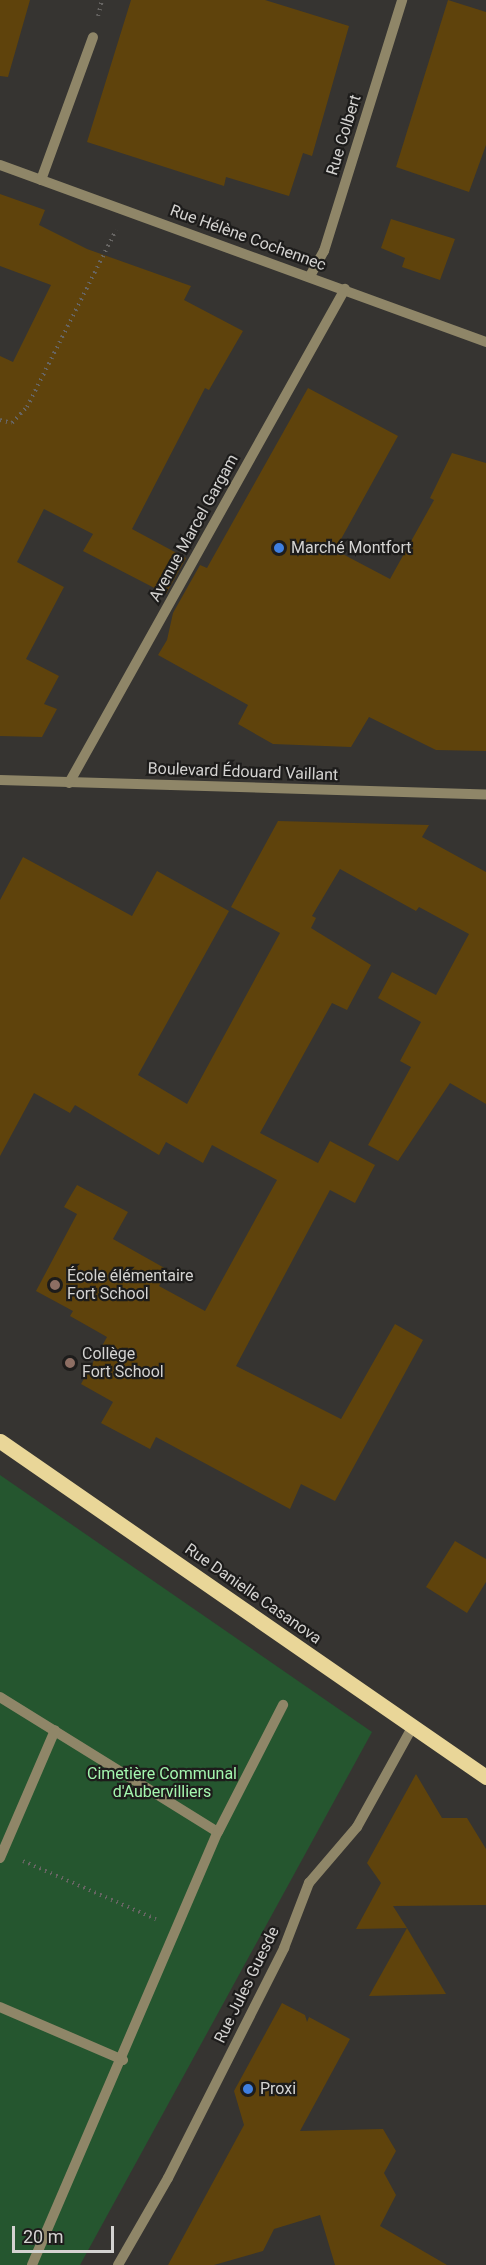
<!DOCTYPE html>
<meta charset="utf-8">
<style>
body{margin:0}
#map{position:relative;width:486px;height:2265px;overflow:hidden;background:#363431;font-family:Roboto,sans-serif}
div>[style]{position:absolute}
.green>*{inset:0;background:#25562f}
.building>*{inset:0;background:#5f430c}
.path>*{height:4px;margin-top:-2px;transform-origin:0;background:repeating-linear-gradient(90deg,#676563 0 1.5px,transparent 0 6px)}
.minor>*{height:10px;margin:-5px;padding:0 5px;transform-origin:5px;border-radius:5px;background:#8f8668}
.major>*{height:15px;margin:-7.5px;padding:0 7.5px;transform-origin:7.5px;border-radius:7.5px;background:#e9d698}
.dots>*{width:16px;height:16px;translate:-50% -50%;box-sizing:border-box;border:3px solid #1d1c1b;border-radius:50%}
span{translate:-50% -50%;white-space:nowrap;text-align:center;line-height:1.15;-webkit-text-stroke:4.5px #1d1c1b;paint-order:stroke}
.street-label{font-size:16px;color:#d4d3d1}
.poi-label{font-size:16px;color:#d4d3d1}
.left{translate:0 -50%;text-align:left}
.park-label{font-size:16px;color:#a4f7af}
.scale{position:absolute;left:12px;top:2226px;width:102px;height:27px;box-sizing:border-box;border:3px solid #d4d3d1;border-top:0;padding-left:8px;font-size:18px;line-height:21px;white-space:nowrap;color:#d4d3d1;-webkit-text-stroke:4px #1d1c1b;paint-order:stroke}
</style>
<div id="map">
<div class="green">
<i style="clip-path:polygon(0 1475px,372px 1732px,80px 2265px,0 2265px)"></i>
</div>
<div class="building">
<i style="clip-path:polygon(0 0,30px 0,8px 77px,0 76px)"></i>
<i style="clip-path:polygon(131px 0,265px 0,349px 26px,312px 156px,303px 153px,289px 196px,226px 177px,224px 186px,87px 142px)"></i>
<i style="clip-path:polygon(448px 0,486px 12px,486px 145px,469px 192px,396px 167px)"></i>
<i style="clip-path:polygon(0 194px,45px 210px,39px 225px,87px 249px,191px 286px,184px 300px,243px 331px,209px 390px,205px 388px,132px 529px,186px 558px,166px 594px,83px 551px,93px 534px,44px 509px,17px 562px,64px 587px,26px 659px,59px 676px,44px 704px,57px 709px,42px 737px,0 736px,0 356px,13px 362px,51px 285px,0 266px)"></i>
<i style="clip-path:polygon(391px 219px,455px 239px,440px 280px,402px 267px,405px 258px,381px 248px)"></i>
<i style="clip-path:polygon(308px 388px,398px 436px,335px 550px,390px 579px,434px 500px,430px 498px,452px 453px,486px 463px,486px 751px,436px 750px,369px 717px,351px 747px,273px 744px,238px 724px,248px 705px,158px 655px,167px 640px,173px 613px,200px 565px,207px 568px)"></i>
<i style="clip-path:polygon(278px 821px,429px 825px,422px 837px,486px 872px,486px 1104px,450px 1083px,398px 1161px,368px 1145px,411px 1067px,400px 1061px,421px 1022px,378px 998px,392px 972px,436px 995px,469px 934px,419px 907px,416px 911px,340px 869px,312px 916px,316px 918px,311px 928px,371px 965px,347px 1010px,332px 1003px,260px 1133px,318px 1163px,330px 1141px,375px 1165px,355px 1203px,330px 1190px,236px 1366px,341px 1419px,395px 1324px,423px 1340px,335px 1501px,301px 1484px,290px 1509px,156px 1437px,150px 1449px,101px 1423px,113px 1402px,81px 1384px,107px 1337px,70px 1316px,73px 1311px,36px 1291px,77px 1214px,64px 1207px,77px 1185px,128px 1212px,113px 1239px,168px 1270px,159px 1286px,205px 1311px,277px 1180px,212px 1145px,203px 1163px,166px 1142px,159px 1155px,75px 1105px,70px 1113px,34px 1093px,0 1156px,0 900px,23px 857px,132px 916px,157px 871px,229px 911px,138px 1075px,187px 1104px,280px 933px,231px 907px)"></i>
<i style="clip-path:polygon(455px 1541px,486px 1559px,486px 1582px,467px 1613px,426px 1587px)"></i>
<i style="clip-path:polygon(416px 1774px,442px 1818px,467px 1818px,486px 1849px,486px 1905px,393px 1906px,407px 1928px,356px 1929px,381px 1883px,367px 1863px)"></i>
<i style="clip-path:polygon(407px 1928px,446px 1994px,369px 1996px)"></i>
<i style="clip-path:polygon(282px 2003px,305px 2015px,307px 2022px,309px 2017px,350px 2039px,300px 2131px,383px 2129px,396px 2151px,384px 2173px,396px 2195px,380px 2226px,447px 2265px,335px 2265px,320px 2215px,274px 2229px,263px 2251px,214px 2265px,168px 2265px,244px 2125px,234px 2091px)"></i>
</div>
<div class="path">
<i style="left:98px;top:16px;width:16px;rotate:-76deg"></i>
<i style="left:0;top:420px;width:12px;rotate:14deg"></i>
<i style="left:12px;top:423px;width:22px;rotate:-47deg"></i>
<i style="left:27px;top:407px;width:198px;rotate:-63.3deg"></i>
<i style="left:23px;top:1861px;width:145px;rotate:23.6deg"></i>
</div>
<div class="minor">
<i style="left:0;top:165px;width:517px;rotate:20.01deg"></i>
<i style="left:41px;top:180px;width:152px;rotate:-70deg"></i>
<i style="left:310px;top:276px;width:29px;rotate:-61deg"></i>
<i style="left:324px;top:251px;width:263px;rotate:-72.7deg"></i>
<i style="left:0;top:780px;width:486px;rotate:1.7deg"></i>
<i style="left:69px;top:783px;width:566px;rotate:-60.81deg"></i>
<i style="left:0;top:1697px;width:256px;rotate:31.8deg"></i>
<i style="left:0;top:1858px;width:139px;rotate:-66.7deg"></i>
<i style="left:0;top:2007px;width:134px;rotate:23.3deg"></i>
<i style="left:32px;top:2265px;width:471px;rotate:-66.8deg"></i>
<i style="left:218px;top:1832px;width:143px;rotate:-62.9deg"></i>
<i style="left:118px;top:2265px;width:100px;rotate:-60.1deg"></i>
<i style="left:168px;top:2178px;width:258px;rotate:-63.2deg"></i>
<i style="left:284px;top:1948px;width:70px;rotate:-69deg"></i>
<i style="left:309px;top:1883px;width:74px;rotate:-49.4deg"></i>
<i style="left:357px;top:1827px;width:115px;rotate:-61deg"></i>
</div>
<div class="major">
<i style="left:0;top:1441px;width:591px;rotate:34.66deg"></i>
</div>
<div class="dots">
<i style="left:279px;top:548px;background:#3f7fe0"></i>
<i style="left:55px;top:1285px;background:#8d6e63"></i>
<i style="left:70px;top:1363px;background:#8d6e63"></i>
<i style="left:248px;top:2089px;background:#3f7fe0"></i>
</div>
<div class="street-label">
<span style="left:344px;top:135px;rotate:-73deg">Rue Colbert</span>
<span style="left:248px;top:238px;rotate:20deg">Rue Hélène Cochennec</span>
<span style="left:194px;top:528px;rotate:-61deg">Avenue Marcel Gargam</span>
<span style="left:243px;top:772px;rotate:2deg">Boulevard Édouard Vaillant</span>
<span style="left:253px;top:1594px;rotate:35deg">Rue Danielle Casanova</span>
<span style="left:247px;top:1985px;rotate:-64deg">Rue Jules Guesde</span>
</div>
<div class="poi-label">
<span class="left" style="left:291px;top:548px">Marché Montfort</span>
<span class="left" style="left:67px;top:1285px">École élémentaire<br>Fort School</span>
<span class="left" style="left:82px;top:1363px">Collège<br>Fort School</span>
<span class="left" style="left:260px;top:2089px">Proxi</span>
</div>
<div class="park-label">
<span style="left:162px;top:1783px">Cimetière Communal<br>d'Aubervilliers</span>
</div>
<div class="scale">20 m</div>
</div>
